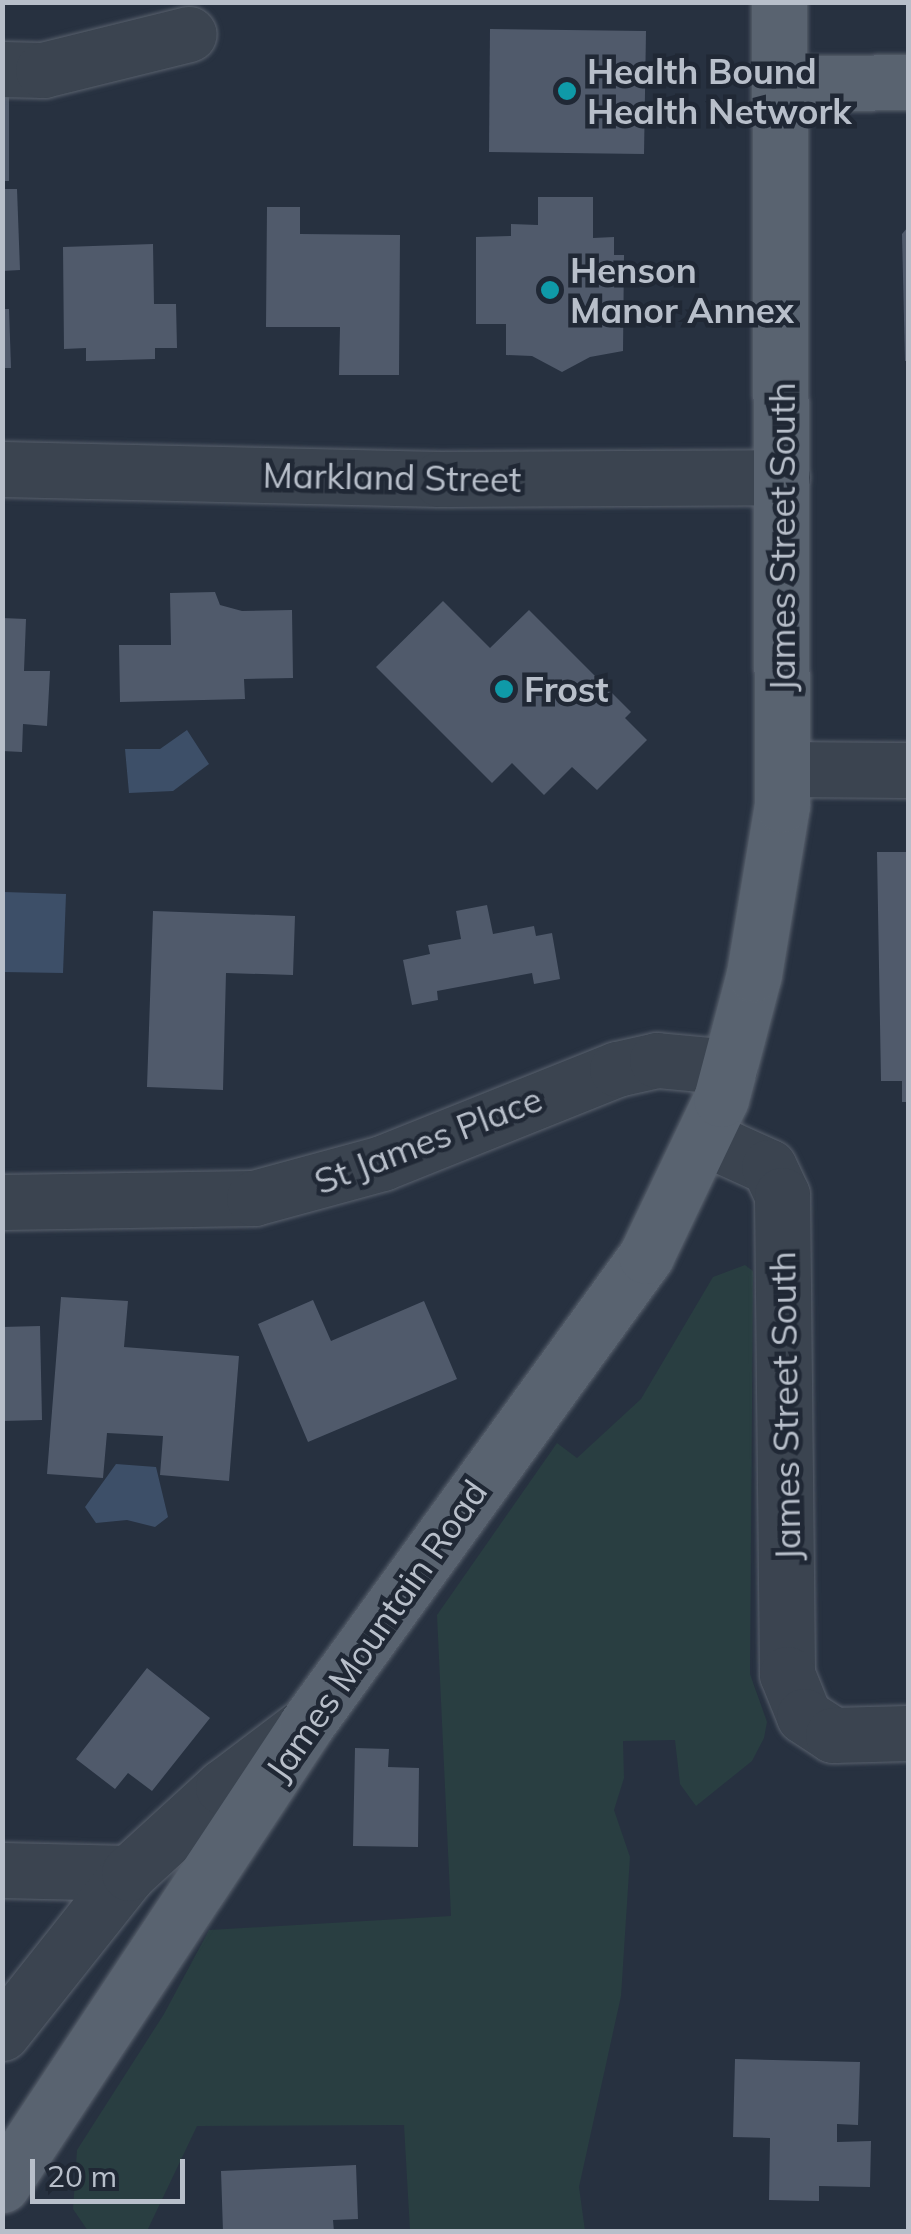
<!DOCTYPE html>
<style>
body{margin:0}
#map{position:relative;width:911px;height:2234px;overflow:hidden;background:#273140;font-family:Mulish,sans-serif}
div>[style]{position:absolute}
.green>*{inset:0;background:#293e41}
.water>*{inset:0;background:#3d4f68}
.building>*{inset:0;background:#505a6b}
.roads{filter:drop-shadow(0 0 2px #59616d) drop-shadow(0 0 2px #59616d)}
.minor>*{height:55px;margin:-27.5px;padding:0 27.5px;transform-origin:27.5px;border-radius:27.5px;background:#3b4450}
.major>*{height:55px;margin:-27.5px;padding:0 27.5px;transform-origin:27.5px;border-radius:27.5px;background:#596370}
.dots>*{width:28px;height:28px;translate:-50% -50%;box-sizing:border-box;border:5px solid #202835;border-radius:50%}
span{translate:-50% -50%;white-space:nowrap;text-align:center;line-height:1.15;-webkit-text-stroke:9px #202835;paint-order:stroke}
.poi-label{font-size:35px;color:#b8bfca;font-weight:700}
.left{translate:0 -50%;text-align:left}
.street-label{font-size:35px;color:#b8bfca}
.frame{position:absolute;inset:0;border:5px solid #b8bfca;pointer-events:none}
.scale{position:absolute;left:30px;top:2159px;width:155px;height:45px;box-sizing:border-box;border:5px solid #b8bfca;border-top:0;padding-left:12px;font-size:30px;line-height:35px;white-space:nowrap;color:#b8bfca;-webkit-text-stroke:8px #202835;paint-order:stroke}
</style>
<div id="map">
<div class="green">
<i style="clip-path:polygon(745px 1265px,753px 1271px,750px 1674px,767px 1722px,764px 1738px,752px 1761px,696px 1806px,680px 1784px,675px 1740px,623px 1741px,624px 1778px,614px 1810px,630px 1857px,621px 1996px,579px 2187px,585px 2231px,410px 2231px,404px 2125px,197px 2126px,147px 2231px,88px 2231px,73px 2209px,77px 2150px,164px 2014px,209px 1930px,451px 1916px,437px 1615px,557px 1443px,577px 1458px,641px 1399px,713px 1277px)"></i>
</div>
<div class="water">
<i style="clip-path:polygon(187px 730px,209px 764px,173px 791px,129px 793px,125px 749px,160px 749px)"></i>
<i style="clip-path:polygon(4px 892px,66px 894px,63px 973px,3px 972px)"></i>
<i style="clip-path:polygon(116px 1464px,156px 1467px,168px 1517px,155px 1527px,127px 1520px,96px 1523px,85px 1507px)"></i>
</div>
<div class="building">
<i style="clip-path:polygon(490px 29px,646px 31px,644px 154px,489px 152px)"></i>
<i style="clip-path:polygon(2px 94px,9px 94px,9px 181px,2px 181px)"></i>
<i style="clip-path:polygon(2px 189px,17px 189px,20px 270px,2px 271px)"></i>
<i style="clip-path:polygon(538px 197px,593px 197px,593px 238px,614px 237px,614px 255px,624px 255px,623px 351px,590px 357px,562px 372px,532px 356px,506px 355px,506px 324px,476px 324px,476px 237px,511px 236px,511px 224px,538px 225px)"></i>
<i style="clip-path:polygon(267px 207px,300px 207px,300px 234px,400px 235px,399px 375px,339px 375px,340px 327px,266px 327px)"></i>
<i style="clip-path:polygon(908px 227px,908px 361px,905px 361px,902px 234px)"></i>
<i style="clip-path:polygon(153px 244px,154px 304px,176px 304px,177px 348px,155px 348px,155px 359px,86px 361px,86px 348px,64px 349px,63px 247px)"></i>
<i style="clip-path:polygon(2px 309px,9px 309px,11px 368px,2px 368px)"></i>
<i style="clip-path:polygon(215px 592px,220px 605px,242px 611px,292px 610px,293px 678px,244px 679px,245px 699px,120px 702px,119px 645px,171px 645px,170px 593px)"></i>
<i style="clip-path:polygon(443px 601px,490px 648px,529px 610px,631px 712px,625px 718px,647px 740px,597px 790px,572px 767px,544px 795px,512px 763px,492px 783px,376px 667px)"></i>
<i style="clip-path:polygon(2px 618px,26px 619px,24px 671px,50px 671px,47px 726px,23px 724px,22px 752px,2px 751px)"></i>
<i style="clip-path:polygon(877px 852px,908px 852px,908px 1102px,902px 1102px,902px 1081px,881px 1081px)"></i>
<i style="clip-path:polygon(487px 905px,493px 934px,534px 926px,536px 936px,552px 933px,560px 979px,534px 984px,532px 973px,437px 991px,438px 1000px,412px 1005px,403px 960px,430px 954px,428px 945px,461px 939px,456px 911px)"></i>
<i style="clip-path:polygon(153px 911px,295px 916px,293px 975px,226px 973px,223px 1090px,147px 1087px)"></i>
<i style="clip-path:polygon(61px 1297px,128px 1301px,124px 1347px,239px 1356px,229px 1481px,160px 1475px,163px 1436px,107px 1433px,103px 1478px,47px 1474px)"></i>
<i style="clip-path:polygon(313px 1300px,331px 1341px,424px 1301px,457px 1379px,308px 1442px,258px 1324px)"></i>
<i style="clip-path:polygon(40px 1326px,42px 1420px,2px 1421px,2px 1327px)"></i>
<i style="clip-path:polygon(147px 1668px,210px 1718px,152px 1791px,128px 1773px,115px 1789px,76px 1759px)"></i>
<i style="clip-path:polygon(355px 1748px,389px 1749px,388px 1767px,419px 1768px,418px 1847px,353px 1846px)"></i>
<i style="clip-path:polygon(735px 2059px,860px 2062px,858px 2125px,837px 2124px,837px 2142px,871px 2141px,870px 2187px,819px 2186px,819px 2201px,769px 2200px,770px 2138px,733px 2137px)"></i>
<i style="clip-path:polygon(356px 2165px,358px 2219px,333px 2220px,334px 2232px,223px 2232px,221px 2171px)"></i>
</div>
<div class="roads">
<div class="minor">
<i style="left:2px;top:69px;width:41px;rotate:1.4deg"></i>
<i style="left:43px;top:70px;width:150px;rotate:-13.9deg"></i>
<i style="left:2px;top:469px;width:438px;rotate:1.3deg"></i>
<i style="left:440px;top:479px;width:342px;rotate:-0.3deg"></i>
<i style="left:783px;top:769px;width:125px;rotate:0.5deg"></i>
<i style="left:705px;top:1138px;width:70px;rotate:24.4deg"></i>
<i style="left:769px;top:1167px;width:31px;rotate:65deg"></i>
<i style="left:782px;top:1195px;width:479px;rotate:89.4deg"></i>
<i style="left:787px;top:1674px;width:45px;rotate:68deg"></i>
<i style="left:804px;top:1716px;width:35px;rotate:33deg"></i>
<i style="left:833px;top:1735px;width:75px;rotate:-1.5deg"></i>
<i style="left:2px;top:1202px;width:252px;rotate:-0.9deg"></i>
<i style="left:254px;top:1198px;width:133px;rotate:-15.3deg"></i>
<i style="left:382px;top:1163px;width:253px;rotate:-21.8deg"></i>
<i style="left:617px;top:1069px;width:41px;rotate:-12.7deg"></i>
<i style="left:657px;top:1060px;width:73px;rotate:5.5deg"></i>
<i style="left:2px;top:1870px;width:127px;rotate:1.4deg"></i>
<i style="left:2px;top:2033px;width:204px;rotate:-51.6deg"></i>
<i style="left:129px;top:1873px;width:127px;rotate:-42.5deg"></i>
<i style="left:223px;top:1787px;width:98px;rotate:-37.1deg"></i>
</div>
<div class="major">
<i style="left:779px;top:84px;width:129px;rotate:-0.9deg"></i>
<i style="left:2px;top:2185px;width:553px;rotate:-56.51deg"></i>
<i style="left:307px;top:1724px;width:578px;rotate:-54.08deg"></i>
<i style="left:646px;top:1256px;width:174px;rotate:-64.5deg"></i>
<i style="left:721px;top:1099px;width:129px;rotate:-75.2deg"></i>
<i style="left:754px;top:974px;width:171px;rotate:-80.6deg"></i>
<i style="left:782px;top:805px;width:803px;rotate:-90.21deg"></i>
</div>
</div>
<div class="dots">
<i style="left:567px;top:91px;background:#0f9aa8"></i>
<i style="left:550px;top:290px;background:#0f9aa8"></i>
<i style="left:504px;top:689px;background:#0f9aa8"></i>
</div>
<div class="poi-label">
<span class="left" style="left:587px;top:91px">Health Bound<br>Health Network</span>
<span class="left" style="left:570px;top:290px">Henson<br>Manor Annex</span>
<span class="left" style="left:524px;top:689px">Frost</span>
</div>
<div class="street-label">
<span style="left:392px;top:477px;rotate:1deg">Markland Street</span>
<span style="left:782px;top:537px;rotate:-90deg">James Street South</span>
<span style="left:428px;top:1140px;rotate:-21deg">St James Place</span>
<span style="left:785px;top:1406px;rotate:-91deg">James Street South</span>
<span style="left:376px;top:1630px;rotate:-55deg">James Mountain Road</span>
</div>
<div class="frame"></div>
<div class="scale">20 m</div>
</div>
